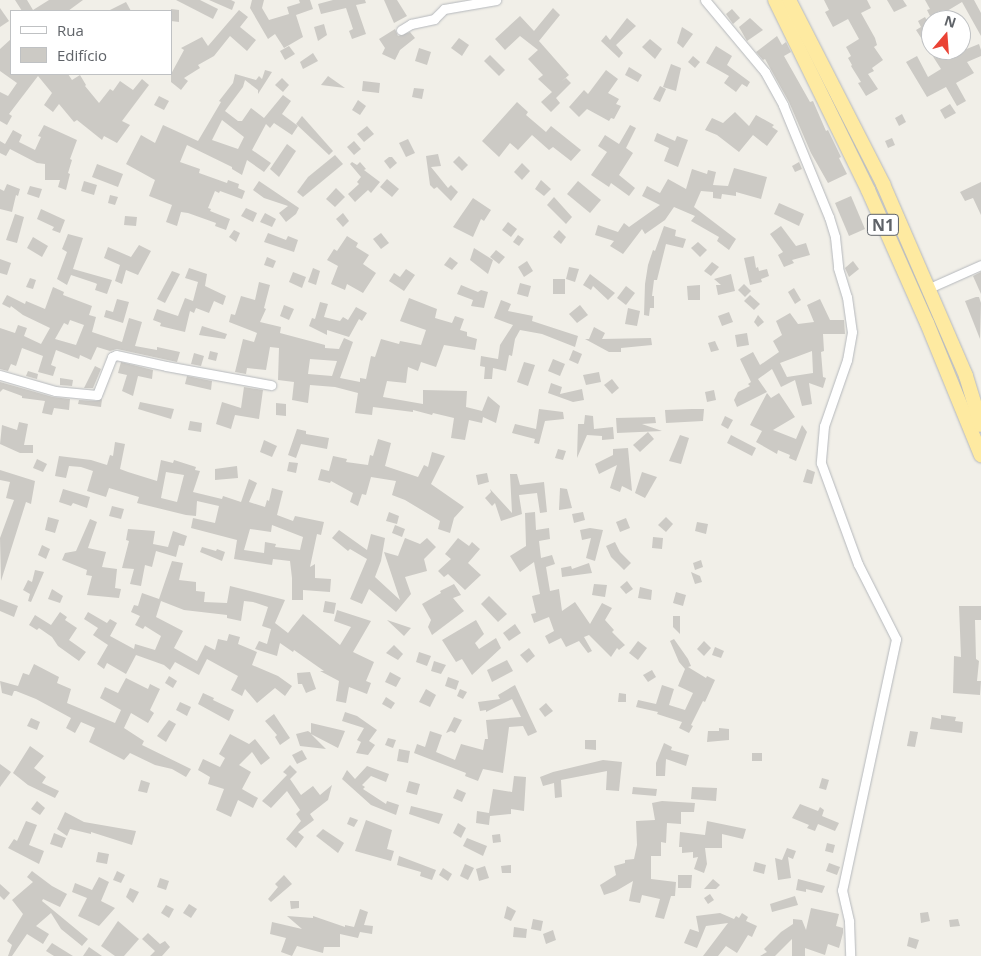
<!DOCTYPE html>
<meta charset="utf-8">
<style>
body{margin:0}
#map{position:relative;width:981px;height:956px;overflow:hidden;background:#f1efe8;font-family:"Open Sans",sans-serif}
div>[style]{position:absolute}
.building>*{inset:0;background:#cccac5}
.roads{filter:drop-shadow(0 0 1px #b5b8bc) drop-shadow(0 0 1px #b5b8bc)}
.minor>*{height:9px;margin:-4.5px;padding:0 4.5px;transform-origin:4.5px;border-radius:4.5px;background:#fff}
.trunk>*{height:14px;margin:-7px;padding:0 7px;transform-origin:7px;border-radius:7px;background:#feeaa1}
span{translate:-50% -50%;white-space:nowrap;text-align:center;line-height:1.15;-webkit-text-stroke:4.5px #fff;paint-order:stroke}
.shield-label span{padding:1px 4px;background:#fff;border:1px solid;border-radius:4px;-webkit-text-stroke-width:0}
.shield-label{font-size:16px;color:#5f6368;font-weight:700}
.legend{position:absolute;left:10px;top:10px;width:162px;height:65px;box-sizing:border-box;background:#fff;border:1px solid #bfc1c3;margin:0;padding:6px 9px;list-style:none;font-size:15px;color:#5f6368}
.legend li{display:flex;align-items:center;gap:10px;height:25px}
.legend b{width:25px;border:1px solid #bfc1c3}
.north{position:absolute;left:921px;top:10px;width:50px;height:50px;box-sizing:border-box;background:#fff;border:1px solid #bfc1c3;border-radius:50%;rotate:18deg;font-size:14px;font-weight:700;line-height:20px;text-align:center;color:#5f6368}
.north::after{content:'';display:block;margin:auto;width:18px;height:22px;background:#ea4335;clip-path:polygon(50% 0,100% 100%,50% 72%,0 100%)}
</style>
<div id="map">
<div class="building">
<i style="clip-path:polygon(15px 0,27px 0,33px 10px,49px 0,83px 0,68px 11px,22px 11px)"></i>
<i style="clip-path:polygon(176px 0,200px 0,218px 9px,213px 19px)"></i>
<i style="clip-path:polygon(209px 0,231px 0,235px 2px,232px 10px)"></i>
<i style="clip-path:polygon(252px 0,264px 0,262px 8px,269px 20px,289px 14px,287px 7px,300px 3px,299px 0,310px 0,313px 9px,296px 15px,303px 37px,284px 48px,275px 34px,268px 39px,250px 8px)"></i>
<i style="clip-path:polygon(333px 0,365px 0,366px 3px,356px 5px,366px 34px,352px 39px,349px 31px,353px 29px,346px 8px,321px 14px,318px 4px)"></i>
<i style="clip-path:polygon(384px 0,397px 0,407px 16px,394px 23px)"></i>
<i style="clip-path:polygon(824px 0,867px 0,871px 8px,861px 13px,875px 38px,877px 45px,874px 47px,883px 60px,872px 68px,874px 71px,868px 74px,878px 89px,866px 96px,858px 83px,861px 82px,851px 66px,852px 65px,848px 58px,851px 56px,846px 47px,859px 39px,848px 19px,833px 27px,825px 12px,829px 10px)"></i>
<i style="clip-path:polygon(887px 0,903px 0,907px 6px,894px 12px)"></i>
<i style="clip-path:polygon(925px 0,974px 0,981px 13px,981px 36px,962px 2px,932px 20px,927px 10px,930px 9px)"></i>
<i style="clip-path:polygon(126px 2px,131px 11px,108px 11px)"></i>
<i style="clip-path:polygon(0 8px,9px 21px,0 27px)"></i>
<i style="clip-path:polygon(553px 8px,560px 15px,539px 41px,569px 75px,562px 81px,566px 78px,571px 83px,556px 98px,560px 103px,551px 112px,541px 102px,552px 92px,538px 79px,543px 75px,528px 59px,538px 50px,520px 36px,505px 50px,495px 39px,520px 16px,534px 31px)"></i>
<i style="clip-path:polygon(171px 9px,179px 10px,179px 22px,171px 21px)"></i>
<i style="clip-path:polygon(732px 9px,740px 18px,733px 24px,726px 14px)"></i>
<i style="clip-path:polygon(239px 10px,248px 17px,240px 27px,256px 40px,247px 51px,230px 36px,214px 56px,198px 65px,200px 68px,184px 78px,188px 81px,181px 90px,171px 82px,171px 74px,184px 50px,181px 48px,202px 37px,208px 46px)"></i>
<i style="clip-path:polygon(925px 17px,931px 28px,931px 50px,964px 50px,979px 44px,981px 50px,981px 56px,967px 62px,974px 73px,956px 83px,966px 101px,957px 106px,946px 87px,927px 97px,906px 62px,917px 56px,928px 77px,941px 69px,916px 30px,921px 27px,918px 21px)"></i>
<i style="clip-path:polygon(627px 18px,636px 26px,616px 45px,623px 53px,619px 58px,601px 41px,606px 35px,610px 40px)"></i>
<i style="clip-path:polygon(750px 18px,763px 30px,747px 41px,739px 27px)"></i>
<i style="clip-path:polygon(324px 24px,327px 35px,318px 41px,314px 27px)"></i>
<i style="clip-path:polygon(682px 27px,693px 34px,683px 48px,677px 43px)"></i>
<i style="clip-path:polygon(395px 29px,398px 36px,410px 32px,415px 38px,400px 50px,395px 60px,382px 54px,385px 48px,379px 39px)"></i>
<i style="clip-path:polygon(777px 36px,782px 45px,786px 42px,791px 52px,784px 56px,810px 102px,813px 101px,826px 131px,828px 130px,841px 157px,839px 158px,847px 174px,828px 183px,811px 153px,789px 102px,765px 59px,763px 60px,756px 52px)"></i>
<i style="clip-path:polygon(459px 38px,469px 45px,462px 56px,451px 48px)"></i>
<i style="clip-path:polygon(11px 39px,11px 74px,68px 74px,72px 80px,80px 75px,86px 85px,85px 86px,99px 103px,110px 89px,113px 91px,120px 81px,133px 90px,142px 79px,149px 85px,122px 121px,130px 125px,117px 143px,104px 136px,102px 140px,77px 120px,74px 122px,59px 104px,53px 112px,44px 105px,52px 93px,38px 76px,9px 114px,12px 116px,7px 125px,0 121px,0 92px,8px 96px,17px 83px,0 71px,0 49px)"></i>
<i style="clip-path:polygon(650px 39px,662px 49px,655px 59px,642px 47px)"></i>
<i style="clip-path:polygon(289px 46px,295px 54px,285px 60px,280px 51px)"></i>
<i style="clip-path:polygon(716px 46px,732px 56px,727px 65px,750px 82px,747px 87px,742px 84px,736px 92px,724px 83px,729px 76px,706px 63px)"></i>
<i style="clip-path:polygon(419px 48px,431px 52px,427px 65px,415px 61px)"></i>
<i style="clip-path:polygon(313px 53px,318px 61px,303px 69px,300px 62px)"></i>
<i style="clip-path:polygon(490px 55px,505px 70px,499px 76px,484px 61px)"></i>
<i style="clip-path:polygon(693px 56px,700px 62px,695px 68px,688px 62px)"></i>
<i style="clip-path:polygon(671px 64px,681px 68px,676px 91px,663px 87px)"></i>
<i style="clip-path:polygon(629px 67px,642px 75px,638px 82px,625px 75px)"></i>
<i style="clip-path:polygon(evenodd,265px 70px,272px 72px,258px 94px,258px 90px,245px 80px,243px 87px,225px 111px,238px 121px,242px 121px,251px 108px,264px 118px,283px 95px,291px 101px,282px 114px,298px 126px,292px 135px,274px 123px,270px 128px,266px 124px,252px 150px,271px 163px,264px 172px,247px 160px,242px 175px,232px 169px,232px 167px,187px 145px,180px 162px,200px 169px,199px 173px,227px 183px,228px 180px,239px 184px,238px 188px,245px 191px,242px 199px,220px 191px,219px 193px,215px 191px,208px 208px,211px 209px,210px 211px,230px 219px,226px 230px,215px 226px,216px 223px,188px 213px,181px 212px,177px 226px,166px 222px,172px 205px,149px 196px,155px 180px,126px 164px,141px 135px,155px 143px,163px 125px,198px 141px,221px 102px,219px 101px,233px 83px,235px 74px,256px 80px,259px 76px,262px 79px,265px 70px,222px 120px,244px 137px,238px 149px,212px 140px,222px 120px)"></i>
<i style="clip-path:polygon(606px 70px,618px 79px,608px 93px,619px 99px,616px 104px,621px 106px,614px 119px,611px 118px,609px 121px,587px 109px,579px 117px,569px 107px,584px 90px,588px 94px)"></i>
<i style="clip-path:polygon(328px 76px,345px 88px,321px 85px)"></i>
<i style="clip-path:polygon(282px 78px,289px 85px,283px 92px,275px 85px)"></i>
<i style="clip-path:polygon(363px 81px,380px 83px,379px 93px,362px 91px)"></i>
<i style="clip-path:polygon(660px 86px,666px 89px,660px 102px,653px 99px)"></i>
<i style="clip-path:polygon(414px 88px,424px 89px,422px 99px,412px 97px)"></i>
<i style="clip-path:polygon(159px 96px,169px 101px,164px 110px,154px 105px)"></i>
<i style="clip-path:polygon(358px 100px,366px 106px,360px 115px,352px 110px)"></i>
<i style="clip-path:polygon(517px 102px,528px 112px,526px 115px,546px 132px,551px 126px,581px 150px,571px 161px,553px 147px,549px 150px,532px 135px,518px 150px,510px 143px,499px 157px,482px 141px)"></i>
<i style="clip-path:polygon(950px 104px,956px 113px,945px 119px,940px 110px)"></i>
<i style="clip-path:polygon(735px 112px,749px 126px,756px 115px,774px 125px,772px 127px,778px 131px,767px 146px,753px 135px,739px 152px,717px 135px,705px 130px,712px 118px,723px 123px)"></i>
<i style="clip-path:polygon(902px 114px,906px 122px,899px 126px,895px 118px)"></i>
<i style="clip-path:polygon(302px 116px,333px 151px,329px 155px,296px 124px)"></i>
<i style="clip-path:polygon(44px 125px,77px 140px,70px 159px,72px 160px,68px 173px,70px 174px,66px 190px,58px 187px,60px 180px,45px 180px,45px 164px,37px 163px,10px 149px,6px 156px,0 153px,0 141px,5px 144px,13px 130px,22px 135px,19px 142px,35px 150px,41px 137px,38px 136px)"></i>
<i style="clip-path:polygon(630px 125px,636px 128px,626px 148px,633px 153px,619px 175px,635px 188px,629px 196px,611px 183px,609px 187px,591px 175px,607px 152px,598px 146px,605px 135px,619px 144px)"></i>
<i style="clip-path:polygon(367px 126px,374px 134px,364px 142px,357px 134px)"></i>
<i style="clip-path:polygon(657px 133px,675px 141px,677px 136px,688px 140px,678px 167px,664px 161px,669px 148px,654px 141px)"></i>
<i style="clip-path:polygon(892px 138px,895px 145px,888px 148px,885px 141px)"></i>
<i style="clip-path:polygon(408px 139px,415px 153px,406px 157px,399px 143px)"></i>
<i style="clip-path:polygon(354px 141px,361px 149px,354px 155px,347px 147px)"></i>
<i style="clip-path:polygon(287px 144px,296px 151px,279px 177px,270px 169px)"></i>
<i style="clip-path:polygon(438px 154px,441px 166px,431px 167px,448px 188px,451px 185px,458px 192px,451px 201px,437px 187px,434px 189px,430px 185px,426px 156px)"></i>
<i style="clip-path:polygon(335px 155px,343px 164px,303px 197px,297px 192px,308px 177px)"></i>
<i style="clip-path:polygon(459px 156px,468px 165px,462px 171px,453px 162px)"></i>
<i style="clip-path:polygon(389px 157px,392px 157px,397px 163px,390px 169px,384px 161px)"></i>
<i style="clip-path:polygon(352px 162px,357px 165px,360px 162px,366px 169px,364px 170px,380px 182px,371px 193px,368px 190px,355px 202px,348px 194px,359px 184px,357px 182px,361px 177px,350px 164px)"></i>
<i style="clip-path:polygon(799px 162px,802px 169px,795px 172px,792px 166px)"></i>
<i style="clip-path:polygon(522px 163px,530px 171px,522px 180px,514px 172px)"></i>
<i style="clip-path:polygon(97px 164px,123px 174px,118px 187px,92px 177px)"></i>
<i style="clip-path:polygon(734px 168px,767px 177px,761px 199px,736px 192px,736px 196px,722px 194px,721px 199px,713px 198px,713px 192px,701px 191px,694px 207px,736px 239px,729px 250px,717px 241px,719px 237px,691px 221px,695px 216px,674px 207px,665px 220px,645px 234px,642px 229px,623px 254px,610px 246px,614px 241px,595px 235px,598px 225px,618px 232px,624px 223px,629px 227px,660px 205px,642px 196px,647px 186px,660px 193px,668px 179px,686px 189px,692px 169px,707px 174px,708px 170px,716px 172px,713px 185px,728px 186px)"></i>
<i style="clip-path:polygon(387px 179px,399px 189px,392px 197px,380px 187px)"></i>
<i style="clip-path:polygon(541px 180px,551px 189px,544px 196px,535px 189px)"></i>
<i style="clip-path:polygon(84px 181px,97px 185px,94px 195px,81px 191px)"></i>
<i style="clip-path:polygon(259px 181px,299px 208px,296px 214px,286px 222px,279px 213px,288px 206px,264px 198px,253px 190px)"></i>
<i style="clip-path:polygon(578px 181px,601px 200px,590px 213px,567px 194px)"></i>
<i style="clip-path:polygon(981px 182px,981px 215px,973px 198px,965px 201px,960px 192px)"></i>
<i style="clip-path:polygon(7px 184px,20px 189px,18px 196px,16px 195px,12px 212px,0 209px,0 189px,4px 191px)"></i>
<i style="clip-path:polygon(30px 186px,42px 189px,39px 198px,27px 194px)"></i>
<i style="clip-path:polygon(336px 188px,345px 197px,335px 207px,326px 199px)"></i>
<i style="clip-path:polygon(110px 195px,118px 197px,115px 205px,108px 203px)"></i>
<i style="clip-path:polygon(851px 196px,865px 229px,849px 236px,835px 203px)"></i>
<i style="clip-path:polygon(554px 197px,572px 217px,566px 224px,547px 205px)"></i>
<i style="clip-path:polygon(473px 198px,491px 210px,484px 221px,481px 219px,473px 237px,453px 227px)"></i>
<i style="clip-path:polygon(779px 203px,804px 214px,799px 226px,774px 214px)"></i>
<i style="clip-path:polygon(246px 208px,257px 213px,253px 222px,241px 216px)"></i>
<i style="clip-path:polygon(41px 209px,65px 220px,60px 233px,52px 230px,54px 227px,37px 219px)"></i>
<i style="clip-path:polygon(265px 213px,276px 219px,272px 227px,260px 222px)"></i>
<i style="clip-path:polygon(343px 213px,349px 221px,343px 227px,336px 219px)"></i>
<i style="clip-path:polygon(15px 214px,24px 217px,17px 243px,6px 240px)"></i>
<i style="clip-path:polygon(125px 216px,137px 217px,136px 226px,124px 225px)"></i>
<i style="clip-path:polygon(508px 222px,517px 229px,511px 237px,502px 230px)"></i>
<i style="clip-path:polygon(664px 226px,676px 230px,675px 236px,686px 239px,683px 248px,666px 244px,657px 280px,654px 280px,652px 296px,654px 296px,654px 308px,650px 308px,649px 316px,644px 315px,645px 284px,648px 265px,653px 250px,655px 251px)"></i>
<i style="clip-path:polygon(781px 226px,796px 246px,806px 243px,810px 255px,792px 260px,794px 263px,784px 267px,778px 255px,783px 252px,770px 234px)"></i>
<i style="clip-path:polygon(234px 230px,240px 233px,236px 242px,229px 237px)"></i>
<i style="clip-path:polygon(559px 230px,566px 237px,561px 244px,553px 237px)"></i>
<i style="clip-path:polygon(268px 233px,286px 240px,288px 236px,298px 240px,294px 252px,264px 242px)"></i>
<i style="clip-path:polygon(381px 233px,389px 243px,381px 249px,373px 239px)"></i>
<i style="clip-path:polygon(68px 234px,83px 238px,73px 269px,112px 280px,107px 294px,95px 290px,97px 284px,95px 283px,71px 275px,67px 285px,57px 279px,67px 252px,62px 249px)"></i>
<i style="clip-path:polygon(518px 235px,524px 239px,519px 246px,513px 242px)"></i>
<i style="clip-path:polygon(347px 236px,358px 243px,356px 247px,369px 255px,363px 264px,376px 273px,363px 293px,347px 284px,345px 290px,331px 284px,338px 266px,327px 260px,334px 249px,337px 251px)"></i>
<i style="clip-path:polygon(33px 237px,48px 246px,42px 257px,27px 248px)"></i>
<i style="clip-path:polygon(698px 242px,707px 250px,700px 257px,691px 248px)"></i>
<i style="clip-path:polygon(139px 245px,151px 251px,138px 275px,126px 270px,122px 284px,115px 281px,120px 265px,104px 258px,108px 247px,131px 257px)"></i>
<i style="clip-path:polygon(474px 248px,493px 260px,488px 274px,470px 260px)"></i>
<i style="clip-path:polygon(496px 250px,505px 257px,499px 264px,490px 257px)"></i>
<i style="clip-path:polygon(754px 256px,756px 268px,758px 267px,759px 271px,767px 269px,769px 276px,761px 279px,762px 282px,750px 285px,744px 258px)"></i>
<i style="clip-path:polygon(267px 257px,276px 261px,273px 268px,264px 265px)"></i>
<i style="clip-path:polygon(450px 257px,458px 263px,452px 270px,444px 265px)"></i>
<i style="clip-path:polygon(0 259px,11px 263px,7px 275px,0 273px)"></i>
<i style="clip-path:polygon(527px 261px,533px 271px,524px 277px,518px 267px)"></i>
<i style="clip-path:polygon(853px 261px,859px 269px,849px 277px,845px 268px)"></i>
<i style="clip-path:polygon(712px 262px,719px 267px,711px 276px,704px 271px)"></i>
<i style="clip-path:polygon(569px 267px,579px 269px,575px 282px,566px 279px)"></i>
<i style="clip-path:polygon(189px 268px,207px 274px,205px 286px,226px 296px,223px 305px,214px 301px,209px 313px,196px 308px,194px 313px,190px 311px,185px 332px,160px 326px,161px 323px,153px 320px,157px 309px,178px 316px,185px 298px,193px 301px,198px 282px,185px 278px)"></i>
<i style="clip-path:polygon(313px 268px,320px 271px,316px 285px,308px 282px)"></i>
<i style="clip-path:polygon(406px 269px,415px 275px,404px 291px,389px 281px,394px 273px,400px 277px)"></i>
<i style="clip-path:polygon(172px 271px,180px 274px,165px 303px,157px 299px)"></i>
<i style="clip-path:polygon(293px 272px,306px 277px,302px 288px,289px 282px)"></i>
<i style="clip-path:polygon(981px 272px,981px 294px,973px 276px)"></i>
<i style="clip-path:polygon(590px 274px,615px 293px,608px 300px,593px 286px,591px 290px,583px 285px)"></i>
<i style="clip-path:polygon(731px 274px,735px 291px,718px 295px,716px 285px,721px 285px,714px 279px)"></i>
<i style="clip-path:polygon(30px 278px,36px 280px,33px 289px,26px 287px)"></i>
<i style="clip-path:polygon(553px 279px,565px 279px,565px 294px,553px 294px)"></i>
<i style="clip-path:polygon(evenodd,259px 282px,270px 285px,264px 308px,266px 309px,260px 322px,281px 327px,280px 333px,325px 345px,325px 348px,339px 349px,344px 338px,353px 342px,340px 378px,360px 382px,360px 378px,366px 379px,371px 356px,375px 357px,381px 339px,399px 344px,400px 341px,421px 345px,426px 330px,400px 321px,409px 298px,437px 309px,435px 318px,452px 323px,455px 316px,464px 319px,460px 330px,467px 332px,467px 336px,477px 339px,475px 350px,444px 345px,436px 367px,421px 362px,418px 371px,408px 367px,406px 383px,387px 381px,383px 397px,423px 404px,423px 390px,467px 391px,466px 407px,482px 411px,488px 396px,500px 406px,496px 423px,483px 417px,482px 423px,469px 420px,465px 440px,451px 438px,454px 418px,433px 413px,432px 415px,413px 410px,413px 412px,373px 407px,372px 415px,355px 413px,358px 393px,335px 387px,310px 385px,308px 403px,292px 400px,294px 382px,278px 380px,279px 348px,270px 347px,266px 370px,247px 368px,246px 374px,235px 372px,243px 339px,254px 342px,257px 333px,229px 322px,231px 314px,235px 315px,241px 296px,255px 300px,259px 282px,310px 359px,337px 361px,332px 376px,308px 374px,310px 359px)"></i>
<i style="clip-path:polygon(520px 283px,531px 286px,528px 297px,517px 294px)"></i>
<i style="clip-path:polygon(744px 284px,751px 291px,745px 297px,738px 290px)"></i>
<i style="clip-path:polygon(461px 285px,478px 292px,481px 290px,488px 292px,484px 308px,471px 306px,473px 300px,457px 294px)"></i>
<i style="clip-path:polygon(700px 285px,700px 300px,688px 300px,687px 286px)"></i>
<i style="clip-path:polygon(626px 286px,635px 293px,626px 305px,617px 298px)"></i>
<i style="clip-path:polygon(evenodd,53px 287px,64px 292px,63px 295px,92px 306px,89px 315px,96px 317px,92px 332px,122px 342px,129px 318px,142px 322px,135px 346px,157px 350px,157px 347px,180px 352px,177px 362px,117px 349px,110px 351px,97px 347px,91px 360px,80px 355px,79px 359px,56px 350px,51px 365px,56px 367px,53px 376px,38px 372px,43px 356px,22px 348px,16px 366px,11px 364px,8px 371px,0 369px,0 328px,15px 333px,18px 325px,27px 328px,24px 336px,41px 344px,50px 328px,23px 315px,11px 306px,10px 308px,2px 304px,7px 295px,25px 304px,26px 301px,45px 309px,53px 287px,70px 320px,84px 325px,76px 345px,55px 339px,64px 323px,68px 325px,70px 320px)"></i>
<i style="clip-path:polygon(794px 288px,801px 300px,795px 304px,788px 292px)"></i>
<i style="clip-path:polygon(750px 295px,760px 304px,754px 310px,744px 301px)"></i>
<i style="clip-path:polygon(976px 297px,979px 297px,981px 303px,980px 339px,965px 301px)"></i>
<i style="clip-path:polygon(117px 299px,129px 302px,123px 323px,104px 317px,106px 310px,113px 312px)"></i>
<i style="clip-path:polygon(evenodd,820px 299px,830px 320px,844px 320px,845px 334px,823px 334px,824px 351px,821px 352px,823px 377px,826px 378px,823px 388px,809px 383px,812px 404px,802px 406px,795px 380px,781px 387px,772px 369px,758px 379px,767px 392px,737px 407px,734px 400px,738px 392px,750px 386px,748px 384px,751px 382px,740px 359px,753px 352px,760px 365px,779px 352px,773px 341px,782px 335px,776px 321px,790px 313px,798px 324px,814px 322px,807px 305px,820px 299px,812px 351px,813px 373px,787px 377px,780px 363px,812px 351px)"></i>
<i style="clip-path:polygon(501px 300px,511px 304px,508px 311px,533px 316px,532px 321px,578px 336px,575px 347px,542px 334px,520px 330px,515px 339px,512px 356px,509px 355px,506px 371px,493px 368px,492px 379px,484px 379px,485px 367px,480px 366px,481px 356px,498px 359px,500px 345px,513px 325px,494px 318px)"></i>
<i style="clip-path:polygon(320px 302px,328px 304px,324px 317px,340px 321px,343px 317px,348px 320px,356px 307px,367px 313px,362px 321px,359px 319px,349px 337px,327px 330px,327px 335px,309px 326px,312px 318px,315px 319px)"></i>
<i style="clip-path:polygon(284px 305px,294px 309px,289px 320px,280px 316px)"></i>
<i style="clip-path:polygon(580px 305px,588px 315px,577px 323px,569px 314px)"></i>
<i style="clip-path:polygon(628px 308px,640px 311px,637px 326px,625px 324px)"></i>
<i style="clip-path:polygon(729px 312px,733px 322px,722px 326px,718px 316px)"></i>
<i style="clip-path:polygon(758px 315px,764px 322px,758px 327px,754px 322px)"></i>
<i style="clip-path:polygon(202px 326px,227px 334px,225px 339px,199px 335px)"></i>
<i style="clip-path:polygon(594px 327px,605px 333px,602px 339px,651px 338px,652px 345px,621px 348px,621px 352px,609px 352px,585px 339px,589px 339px)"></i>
<i style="clip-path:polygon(747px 333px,749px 345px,737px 347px,735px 335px)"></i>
<i style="clip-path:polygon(715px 341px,719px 350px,711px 352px,708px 343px)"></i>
<i style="clip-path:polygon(573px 350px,582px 354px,578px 364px,569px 360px)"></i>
<i style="clip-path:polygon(210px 351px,218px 353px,216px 361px,208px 359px)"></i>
<i style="clip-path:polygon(194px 353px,204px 356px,201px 366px,191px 364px)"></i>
<i style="clip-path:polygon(553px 359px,565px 364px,560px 376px,548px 371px)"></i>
<i style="clip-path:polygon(121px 362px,153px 370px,152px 379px,138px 376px,133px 396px,122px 391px,127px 375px,118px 373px)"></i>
<i style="clip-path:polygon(524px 362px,535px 365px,528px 386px,517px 382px)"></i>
<i style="clip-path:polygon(95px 366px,101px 369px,93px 388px,84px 388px)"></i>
<i style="clip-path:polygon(28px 371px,38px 374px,37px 379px,26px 376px)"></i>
<i style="clip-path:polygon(599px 372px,601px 382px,586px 385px,583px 375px)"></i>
<i style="clip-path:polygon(187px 376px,212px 381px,211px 390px,185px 384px)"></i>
<i style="clip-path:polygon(60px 378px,73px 380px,72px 386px,60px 385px)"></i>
<i style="clip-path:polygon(612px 379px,619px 388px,612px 394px,604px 385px)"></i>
<i style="clip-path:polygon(0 382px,53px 397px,70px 399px,69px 410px,54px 408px,52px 415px,42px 413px,45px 401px,22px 398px,22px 396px,3px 389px,0 392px)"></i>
<i style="clip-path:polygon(551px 383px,562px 387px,560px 394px,582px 389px,584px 400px,573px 402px,548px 393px)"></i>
<i style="clip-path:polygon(244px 387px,263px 390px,259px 419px,235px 415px,231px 429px,216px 424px,222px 402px,241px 408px)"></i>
<i style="clip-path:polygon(714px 390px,716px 400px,707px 402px,705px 392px)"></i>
<i style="clip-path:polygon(767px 393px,771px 398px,779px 393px,795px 417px,773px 430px,796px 439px,802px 425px,807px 432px,796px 461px,789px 458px,790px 455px,778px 450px,777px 454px,756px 442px,762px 431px,750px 425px)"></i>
<i style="clip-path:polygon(102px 399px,101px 407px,78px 404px,79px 400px,96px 401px)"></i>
<i style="clip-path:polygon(140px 402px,174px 409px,171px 419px,138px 409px)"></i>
<i style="clip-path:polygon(276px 403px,286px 404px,286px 416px,276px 415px)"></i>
<i style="clip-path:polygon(539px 409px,563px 412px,564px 419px,545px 421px,539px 444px,534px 443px,535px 439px,512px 433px,515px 424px,536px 429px)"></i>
<i style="clip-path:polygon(692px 409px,704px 409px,703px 421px,666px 423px,665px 410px)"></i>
<i style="clip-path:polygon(585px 415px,593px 416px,594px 429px,613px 427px,614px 439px,602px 440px,602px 436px,587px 435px,577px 458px,578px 424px,584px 424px)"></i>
<i style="clip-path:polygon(725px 416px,733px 420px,728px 429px,721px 425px)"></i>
<i style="clip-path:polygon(655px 417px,656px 423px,642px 424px,662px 431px,617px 433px,616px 418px)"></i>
<i style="clip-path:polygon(190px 421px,202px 423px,201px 432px,188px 430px)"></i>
<i style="clip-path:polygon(19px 422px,28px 424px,24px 445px,33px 445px,33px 453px,20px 453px,0 444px,2px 425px,17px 430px)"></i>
<i style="clip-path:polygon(297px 429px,306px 431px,306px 434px,329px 438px,327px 449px,301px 444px,296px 458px,288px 455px)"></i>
<i style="clip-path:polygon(648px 432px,654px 439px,640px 452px,633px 445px)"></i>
<i style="clip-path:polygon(680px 435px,689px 438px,681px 464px,669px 461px)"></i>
<i style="clip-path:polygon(731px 435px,756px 448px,752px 456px,727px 443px)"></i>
<i style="clip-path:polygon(378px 439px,391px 443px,385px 466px,418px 477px,424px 465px,428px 467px,432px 452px,445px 456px,431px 484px,464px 507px,454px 518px,450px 533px,438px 529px,440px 521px,405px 500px,392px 495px,396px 481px,371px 477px,366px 495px,362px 494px,358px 506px,350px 502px,353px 493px,331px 481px,330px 483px,318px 480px,321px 469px,329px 471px,333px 456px,347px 459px,346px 462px,368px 465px,370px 455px,373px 456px)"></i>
<i style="clip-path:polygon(264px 440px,277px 446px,272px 457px,260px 452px)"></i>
<i style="clip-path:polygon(evenodd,115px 442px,125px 444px,120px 469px,128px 472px,157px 481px,161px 460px,173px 463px,174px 460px,196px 467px,195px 470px,200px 471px,193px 492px,222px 499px,223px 496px,241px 502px,249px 479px,257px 483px,249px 502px,265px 507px,267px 500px,269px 501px,272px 488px,283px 491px,277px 515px,293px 521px,295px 516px,324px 522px,321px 535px,317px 534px,310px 567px,315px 564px,315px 578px,331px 579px,330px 592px,303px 590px,303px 600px,292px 600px,292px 578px,290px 561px,273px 559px,272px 565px,234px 559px,237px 540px,191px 528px,193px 518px,215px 523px,219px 506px,197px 501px,196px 516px,186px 515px,137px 503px,139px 497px,109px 488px,106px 497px,87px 491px,93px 471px,81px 467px,69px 466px,66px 478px,55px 476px,59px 456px,91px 460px,107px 465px,110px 455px,113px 456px,115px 442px,166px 472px,184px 475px,177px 502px,161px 498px,166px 472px,115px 442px,272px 525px,303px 537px,300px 550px,275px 547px,276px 544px,265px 542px,264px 553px,244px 550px,250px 529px,271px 532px,272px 525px)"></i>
<i style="clip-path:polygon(628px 448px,632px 491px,622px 486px,620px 492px,610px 488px,617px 465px,599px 474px,595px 464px,613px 455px,613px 449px)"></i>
<i style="clip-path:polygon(558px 449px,566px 451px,563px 460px,555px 458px)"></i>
<i style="clip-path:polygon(37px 459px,47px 464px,43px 472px,33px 468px)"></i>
<i style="clip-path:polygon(289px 462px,298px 463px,296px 473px,287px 471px)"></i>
<i style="clip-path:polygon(237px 466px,238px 478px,215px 480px,215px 469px)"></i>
<i style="clip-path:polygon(807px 469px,815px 472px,812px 484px,803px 482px)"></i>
<i style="clip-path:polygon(0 470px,35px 481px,31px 504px,26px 502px,1px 581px,0 538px,14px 500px,6px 498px,10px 482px,0 480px)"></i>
<i style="clip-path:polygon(642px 472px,657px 477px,645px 498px,635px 493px)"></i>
<i style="clip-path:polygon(487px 473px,489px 482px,478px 485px,476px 475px)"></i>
<i style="clip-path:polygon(510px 474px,517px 474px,520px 485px,544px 482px,547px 512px,540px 513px,537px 493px,519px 495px,522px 514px,501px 521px,495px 503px,492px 506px,485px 498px,491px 492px,490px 489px,512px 513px)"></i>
<i style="clip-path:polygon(560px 488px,567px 489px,572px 508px,559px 510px)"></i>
<i style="clip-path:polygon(63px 489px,90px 497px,87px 508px,73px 503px,71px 506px,59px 502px)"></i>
<i style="clip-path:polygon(112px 506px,124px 509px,121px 519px,109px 516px)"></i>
<i style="clip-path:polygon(389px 512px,399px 516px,397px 524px,386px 521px)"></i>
<i style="clip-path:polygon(535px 512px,536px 530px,549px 528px,550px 539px,539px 541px,541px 558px,552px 555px,555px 564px,546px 567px,550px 591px,559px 589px,562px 611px,575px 602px,590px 624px,602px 603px,612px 608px,605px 620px,614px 630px,612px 632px,625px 645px,619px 650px,617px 648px,611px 657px,589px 635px,584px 637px,592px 651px,588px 653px,579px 641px,566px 647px,561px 638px,549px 644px,545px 636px,554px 631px,549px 617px,534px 623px,531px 614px,536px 613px,532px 596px,540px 594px,534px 562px,520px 572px,510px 556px,526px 546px,525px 513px)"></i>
<i style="clip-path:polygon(583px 512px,585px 520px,574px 523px,572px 514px)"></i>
<i style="clip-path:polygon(48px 517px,59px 520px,55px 533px,45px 530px)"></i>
<i style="clip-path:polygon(666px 517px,673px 524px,666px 532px,658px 525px)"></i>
<i style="clip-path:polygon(626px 518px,630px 528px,620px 532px,616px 522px)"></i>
<i style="clip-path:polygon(90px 519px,97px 522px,88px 548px,106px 552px,102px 567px,117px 569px,115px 588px,121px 589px,119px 598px,87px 595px,92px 576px,86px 575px,87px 570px,62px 560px,65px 553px,76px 551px)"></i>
<i style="clip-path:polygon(697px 522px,708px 524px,706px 534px,695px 531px)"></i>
<i style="clip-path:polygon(395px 525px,405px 529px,402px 537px,392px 533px)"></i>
<i style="clip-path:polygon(590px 528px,603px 530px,595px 561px,586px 558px,591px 538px,582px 540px,580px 530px)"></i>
<i style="clip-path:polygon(128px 529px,155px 531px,153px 544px,168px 547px,173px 531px,187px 536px,184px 546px,179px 545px,176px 557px,156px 551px,152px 567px,145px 565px,141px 586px,130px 584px,134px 569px,122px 568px,129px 541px,126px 540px)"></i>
<i style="clip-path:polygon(339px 530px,367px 550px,371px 534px,385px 538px,381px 561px,375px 577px,400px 600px,384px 552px,398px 556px,405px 538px,420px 544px,427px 538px,436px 547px,424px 559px,427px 571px,405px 577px,411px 594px,396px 612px,369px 589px,362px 604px,350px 599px,367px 559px,350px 549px,348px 551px,332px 538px)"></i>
<i style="clip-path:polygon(653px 537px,663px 538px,662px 549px,652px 548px)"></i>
<i style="clip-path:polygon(458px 538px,469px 546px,472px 542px,480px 549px,468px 563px,481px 575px,465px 590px,448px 574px,444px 577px,438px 571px,451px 559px,445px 554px)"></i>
<i style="clip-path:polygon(615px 542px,620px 552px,631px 563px,624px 570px,611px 557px,606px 546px)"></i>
<i style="clip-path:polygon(42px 545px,50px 549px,46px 559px,38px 555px)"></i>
<i style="clip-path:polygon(202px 547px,216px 551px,217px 549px,225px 552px,222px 561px,200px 552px)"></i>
<i style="clip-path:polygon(701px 560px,703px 567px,695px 570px,693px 563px)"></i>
<i style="clip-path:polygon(172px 561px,183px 563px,179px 580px,196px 582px,196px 591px,205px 592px,204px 602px,227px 603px,230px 586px,285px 600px,275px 623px,288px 633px,303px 614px,340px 645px,351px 627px,334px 621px,337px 610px,371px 621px,353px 652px,374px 662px,366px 681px,371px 683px,367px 694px,349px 687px,346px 703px,336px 701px,339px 681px,320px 671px,324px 671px,294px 650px,293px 652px,280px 643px,277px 656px,255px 649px,259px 641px,267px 644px,271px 629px,262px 626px,268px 607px,253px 602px,244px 601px,241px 621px,227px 618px,227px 615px,184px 610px,161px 601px,156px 617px,183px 631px,174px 648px,197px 661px,205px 645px,215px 650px,218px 639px,227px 641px,229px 634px,240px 637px,238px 644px,257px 652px,252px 665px,278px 676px,292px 686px,285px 696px,275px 688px,257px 703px,245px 689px,242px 696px,231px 690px,238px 676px,207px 659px,199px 675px,175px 662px,170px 670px,164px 665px,136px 655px,126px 674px,107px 663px,104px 669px,97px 664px,108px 645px,93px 635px,98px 628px,84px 619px,88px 612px,107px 623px,110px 619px,117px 623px,110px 636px,134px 649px,135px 644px,155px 650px,161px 636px,145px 626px,143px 629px,135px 625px,140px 616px,131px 612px,134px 605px,138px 606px,142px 593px,159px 599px)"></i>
<i style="clip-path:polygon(589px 563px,592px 573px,562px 577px,561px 568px,571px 566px,572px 569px)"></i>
<i style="clip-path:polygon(35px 570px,44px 572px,31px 602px,28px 601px,30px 594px,23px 590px,28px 580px,32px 582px)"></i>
<i style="clip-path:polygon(691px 572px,700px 576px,702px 582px,695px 584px)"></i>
<i style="clip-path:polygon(627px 581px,633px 589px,626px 594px,620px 587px)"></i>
<i style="clip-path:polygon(454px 584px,461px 595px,453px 598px,464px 611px,432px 635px,428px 627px,431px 620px,422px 604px,441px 593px,440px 591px)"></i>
<i style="clip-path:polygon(594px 584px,607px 585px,605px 597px,592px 595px)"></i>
<i style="clip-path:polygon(640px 587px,652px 590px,651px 600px,638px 598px)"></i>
<i style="clip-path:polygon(52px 589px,63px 596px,60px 603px,48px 599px)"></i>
<i style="clip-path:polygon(676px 592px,686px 595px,683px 606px,673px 603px)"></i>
<i style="clip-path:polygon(489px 596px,507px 614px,498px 622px,481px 604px)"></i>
<i style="clip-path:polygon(0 599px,18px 606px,14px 617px,0 611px)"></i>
<i style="clip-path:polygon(325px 601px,336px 603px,334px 614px,323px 612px)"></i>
<i style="clip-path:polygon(959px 606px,981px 606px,981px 620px,975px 620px,976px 659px,979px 661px,977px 681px,981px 681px,980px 695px,953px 693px,954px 656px,961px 657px)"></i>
<i style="clip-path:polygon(60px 612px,67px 617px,65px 620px,77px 628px,69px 640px,86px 652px,79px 661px,58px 646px,52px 637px,39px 628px,37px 630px,29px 625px,35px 615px,51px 625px)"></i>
<i style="clip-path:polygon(673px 616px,680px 616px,680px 634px,673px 627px)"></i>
<i style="clip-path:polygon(387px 620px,411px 628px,404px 636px)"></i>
<i style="clip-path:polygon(476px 620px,484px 634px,475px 643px,479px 649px,496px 638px,501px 648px,472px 675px,462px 659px,456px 662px,442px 640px)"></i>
<i style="clip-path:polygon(515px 624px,521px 633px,509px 641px,503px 633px)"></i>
<i style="clip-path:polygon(674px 639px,688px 659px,691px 666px,688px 667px,706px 678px,707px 676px,715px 680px,705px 702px,703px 701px,691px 725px,693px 726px,689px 733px,679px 728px,682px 722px,657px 714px,658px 712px,636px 707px,638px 700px,656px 704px,662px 685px,674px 689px,669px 705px,685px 710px,693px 693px,678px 686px,685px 669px,679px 662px,670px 641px)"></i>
<i style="clip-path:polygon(638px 641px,647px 648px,638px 660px,629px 653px)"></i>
<i style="clip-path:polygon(704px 641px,711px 648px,704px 656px,697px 649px)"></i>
<i style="clip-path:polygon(394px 645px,403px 654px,398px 660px,386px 653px)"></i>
<i style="clip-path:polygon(715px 647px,724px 651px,721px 658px,712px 655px)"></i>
<i style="clip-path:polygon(529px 648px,535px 656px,527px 663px,520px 655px)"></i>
<i style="clip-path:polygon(419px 652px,431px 656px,427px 666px,416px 662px)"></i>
<i style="clip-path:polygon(507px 660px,513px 671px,492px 682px,487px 670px)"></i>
<i style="clip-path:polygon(434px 661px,446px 665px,441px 674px,431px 671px)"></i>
<i style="clip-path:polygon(34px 664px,59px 677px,57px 683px,71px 689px,67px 703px,115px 723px,121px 710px,100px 698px,105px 687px,118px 693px,126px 678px,148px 689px,150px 684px,160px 689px,150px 710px,154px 713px,148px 723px,131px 713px,124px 728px,144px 741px,142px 745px,191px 769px,186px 777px,172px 769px,155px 765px,130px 753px,124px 760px,89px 742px,95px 728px,81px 722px,75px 733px,66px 728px,71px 718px,36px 699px,16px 691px,14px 691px,12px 696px,2px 693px,0 681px,18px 686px,23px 673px,29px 675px)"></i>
<i style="clip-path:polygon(652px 670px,656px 677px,648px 682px,643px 675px)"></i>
<i style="clip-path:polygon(310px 672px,316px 689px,306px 693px,302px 684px,298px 684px,297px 673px)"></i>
<i style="clip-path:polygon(390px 672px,401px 678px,396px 687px,385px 682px)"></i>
<i style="clip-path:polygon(169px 676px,177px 681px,173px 688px,165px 683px)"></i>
<i style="clip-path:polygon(448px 677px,459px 681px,456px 690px,445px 686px)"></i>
<i style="clip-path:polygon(515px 685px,537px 732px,528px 736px,523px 726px,509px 727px,503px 773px,483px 769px,478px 781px,465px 776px,466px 773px,414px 753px,417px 744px,425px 747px,430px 731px,442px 735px,436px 752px,455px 760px,461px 744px,483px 750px,485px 739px,488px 739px,486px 720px,521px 717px,512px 699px,486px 712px,486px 710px,480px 711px,478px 702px,500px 699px,498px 695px)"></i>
<i style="clip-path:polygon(426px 689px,436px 695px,430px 707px,419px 702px)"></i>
<i style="clip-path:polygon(460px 689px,467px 692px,463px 699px,457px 696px)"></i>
<i style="clip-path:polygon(203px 693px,214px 698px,213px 700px,234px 710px,229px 721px,198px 704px)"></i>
<i style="clip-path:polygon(619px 693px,626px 694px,626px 702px,618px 702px)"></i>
<i style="clip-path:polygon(386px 697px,395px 703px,391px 709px,382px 704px)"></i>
<i style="clip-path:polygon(180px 702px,191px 707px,187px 716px,176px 710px)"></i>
<i style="clip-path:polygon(546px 703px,553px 711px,545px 717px,539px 709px)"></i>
<i style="clip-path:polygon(345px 712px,357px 716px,377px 730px,369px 741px,375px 745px,368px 755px,356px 753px,361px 742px,357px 740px,364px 728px,342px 721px)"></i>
<i style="clip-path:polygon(274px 714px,290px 738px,280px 745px,275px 737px,277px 735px,265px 721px)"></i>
<i style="clip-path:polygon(941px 715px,956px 717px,955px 721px,963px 722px,962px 733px,930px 729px,932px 717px,941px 719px)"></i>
<i style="clip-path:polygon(454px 717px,462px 720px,455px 733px,451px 731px,446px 733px)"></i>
<i style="clip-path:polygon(31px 718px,40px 722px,37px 730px,27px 726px)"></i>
<i style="clip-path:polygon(169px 720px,176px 724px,166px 742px,157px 736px)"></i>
<i style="clip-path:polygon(311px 723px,345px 731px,338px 748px,311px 734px,326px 749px,300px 746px,296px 734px,308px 731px,311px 733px)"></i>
<i style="clip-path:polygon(719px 728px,729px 729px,729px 740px,707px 742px,708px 731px,719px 731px)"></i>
<i style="clip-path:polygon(910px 731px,918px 732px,915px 747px,907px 746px)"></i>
<i style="clip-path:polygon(230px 734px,249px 744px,255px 739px,270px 758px,261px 765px,252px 752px,239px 765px,251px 772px,242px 789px,258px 798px,253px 808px,238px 800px,231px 817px,216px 810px,224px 789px,208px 784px,210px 777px,198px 770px,203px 759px,220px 767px,225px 758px,219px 754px)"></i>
<i style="clip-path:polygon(388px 738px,396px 740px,393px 748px,385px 745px)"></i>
<i style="clip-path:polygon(585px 740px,596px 740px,596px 750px,585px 749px)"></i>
<i style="clip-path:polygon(664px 743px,672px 747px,671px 750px,689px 755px,686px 766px,666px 759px,665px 776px,656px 776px,656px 763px)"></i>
<i style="clip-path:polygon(30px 746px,44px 756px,34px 768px,46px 777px,42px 783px,59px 791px,55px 798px,28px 785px,13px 773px)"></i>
<i style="clip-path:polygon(399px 749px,410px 751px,408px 763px,397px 761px)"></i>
<i style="clip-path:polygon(302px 750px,307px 759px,297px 764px,292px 755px)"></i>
<i style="clip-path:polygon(752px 753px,762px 753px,762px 761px,752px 761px)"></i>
<i style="clip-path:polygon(603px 760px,622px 762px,619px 791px,606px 790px,607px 771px,561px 780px,562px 797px,555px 798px,554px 783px,543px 786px,540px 777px,553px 772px)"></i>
<i style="clip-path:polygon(0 764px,11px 772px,0 787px)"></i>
<i style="clip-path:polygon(290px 765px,297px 772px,290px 779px,301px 795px,313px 786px,320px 795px,332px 785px,328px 800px,310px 814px,314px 820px,298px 832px,304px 837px,296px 848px,286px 839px,301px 821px,296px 814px,300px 810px,287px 791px,271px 808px,262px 801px,287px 775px,283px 772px)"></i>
<i style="clip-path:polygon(367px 766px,389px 774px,386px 782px,371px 776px,362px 785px,365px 787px,363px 789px,386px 804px,387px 801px,399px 805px,396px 815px,371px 805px,342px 779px,347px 770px,355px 779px)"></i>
<i style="clip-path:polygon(514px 776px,526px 777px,524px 811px,511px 809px,511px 814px,490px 816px,489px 825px,476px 823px,477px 811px,489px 813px,493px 789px,512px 792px)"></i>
<i style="clip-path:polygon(822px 778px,829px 780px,826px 790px,819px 788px)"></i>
<i style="clip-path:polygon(141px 780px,150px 783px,147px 793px,138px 791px)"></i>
<i style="clip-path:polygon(409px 781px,420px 784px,417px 795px,406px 792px)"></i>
<i style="clip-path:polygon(633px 787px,657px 789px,656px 796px,632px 794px)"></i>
<i style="clip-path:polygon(692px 787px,717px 788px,716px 801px,691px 799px)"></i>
<i style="clip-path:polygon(457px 789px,466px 793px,462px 802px,453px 798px)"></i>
<i style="clip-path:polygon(37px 801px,45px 808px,40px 815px,31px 809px)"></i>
<i style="clip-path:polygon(662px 801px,695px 803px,694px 812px,681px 812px,681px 824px,667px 823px,666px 843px,661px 842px,661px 856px,651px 856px,651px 879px,676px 882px,675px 896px,671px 896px,664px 919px,655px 917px,660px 899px,642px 895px,640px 903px,629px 901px,633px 881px,616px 891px,604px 895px,600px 885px,616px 875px,614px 866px,625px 863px,625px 860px,634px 859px,637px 845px,636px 821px,655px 820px,652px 803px)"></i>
<i style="clip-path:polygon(800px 804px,818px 811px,820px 807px,824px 810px,822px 816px,839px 823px,835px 831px,818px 824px,815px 831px,807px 828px,809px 825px,792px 818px)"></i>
<i style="clip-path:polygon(411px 806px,443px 814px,439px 824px,409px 814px)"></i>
<i style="clip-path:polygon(65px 812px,84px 822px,136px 831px,132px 845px,91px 832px,91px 834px,70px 829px,67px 836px,57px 829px)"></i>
<i style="clip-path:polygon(350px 817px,358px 820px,354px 827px,347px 824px)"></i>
<i style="clip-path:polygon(366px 820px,392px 830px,387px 849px,394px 851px,391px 861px,355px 851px)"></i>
<i style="clip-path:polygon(26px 821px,37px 825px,29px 845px,44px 851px,39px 864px,8px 848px,14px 839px,17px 841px)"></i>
<i style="clip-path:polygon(707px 821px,746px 829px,743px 839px,722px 834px,722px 848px,705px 848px,707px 864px,704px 873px,694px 869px,698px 857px,693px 858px,693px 852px,682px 853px,682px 847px,679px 847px,680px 832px,705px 835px)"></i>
<i style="clip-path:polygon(458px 823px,466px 828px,461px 838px,453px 833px)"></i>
<i style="clip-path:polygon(323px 829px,344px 843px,338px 853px,316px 836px)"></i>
<i style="clip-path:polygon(54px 833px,66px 838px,62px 848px,50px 844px)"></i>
<i style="clip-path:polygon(500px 834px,501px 842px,493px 843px,492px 835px)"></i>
<i style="clip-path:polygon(467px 838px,487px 846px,483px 856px,463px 846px)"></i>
<i style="clip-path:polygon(827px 843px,835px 845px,833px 853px,825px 851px)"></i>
<i style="clip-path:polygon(787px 848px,796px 851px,793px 859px,788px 857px,791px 878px,778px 880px,775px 858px,782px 860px)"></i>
<i style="clip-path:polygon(98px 852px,109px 854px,107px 864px,96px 862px)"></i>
<i style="clip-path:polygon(399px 856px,436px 870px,432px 880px,420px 876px,421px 872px,397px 865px)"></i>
<i style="clip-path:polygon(755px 862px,766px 865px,764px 874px,753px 871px)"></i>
<i style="clip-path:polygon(829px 863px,840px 867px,837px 875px,826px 871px)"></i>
<i style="clip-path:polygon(465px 864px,474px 868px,468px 880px,460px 876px)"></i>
<i style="clip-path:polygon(511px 865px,511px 873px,502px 873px,501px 866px)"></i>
<i style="clip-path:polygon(485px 866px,489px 878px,479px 881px,476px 869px)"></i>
<i style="clip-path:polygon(443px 868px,452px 874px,448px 881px,439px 875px)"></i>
<i style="clip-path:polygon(32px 871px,52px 886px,67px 894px,60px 907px,43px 899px,42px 901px,88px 939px,82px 946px,61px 929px,51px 913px,36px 926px,49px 934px,43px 944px,27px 934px,12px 956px,8px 956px,12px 945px,7px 941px,23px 914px,12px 900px,33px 882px,27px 877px)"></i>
<i style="clip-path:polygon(117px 871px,125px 875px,121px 883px,113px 880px)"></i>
<i style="clip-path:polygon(284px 875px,292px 884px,271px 902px,268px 899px,278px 887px,275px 884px)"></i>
<i style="clip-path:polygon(678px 875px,692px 875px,691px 888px,678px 888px)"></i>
<i style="clip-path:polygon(99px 877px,109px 882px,101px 901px,115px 908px,99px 926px,78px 916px,87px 898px,72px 892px,75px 883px,92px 890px)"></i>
<i style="clip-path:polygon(160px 878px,169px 881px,166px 890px,157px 887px)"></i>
<i style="clip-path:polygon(713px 879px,720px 885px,716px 889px,704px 889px)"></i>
<i style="clip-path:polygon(798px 879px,825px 886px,822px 893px,806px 889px,806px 892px,796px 890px)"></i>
<i style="clip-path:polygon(0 884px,10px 893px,4px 900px,0 896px)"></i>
<i style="clip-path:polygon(130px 888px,139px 892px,133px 903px,126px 897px)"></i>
<i style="clip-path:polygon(710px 894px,714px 900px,708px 904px,704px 898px)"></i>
<i style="clip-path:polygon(795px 896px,798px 905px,772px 912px,770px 904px)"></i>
<i style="clip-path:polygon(290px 901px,299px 901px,299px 908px,291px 909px)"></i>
<i style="clip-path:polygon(189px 904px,197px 909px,191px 918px,183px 913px)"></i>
<i style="clip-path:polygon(166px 905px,174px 909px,169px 918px,161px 913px)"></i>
<i style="clip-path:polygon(507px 906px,516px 911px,511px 921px,504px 918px)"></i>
<i style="clip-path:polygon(811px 908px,839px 914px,836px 926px,843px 928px,843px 933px,839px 948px,828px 944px,825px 955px,805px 948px,805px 956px,792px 956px,792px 939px,775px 956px,760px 956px,767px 952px,764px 949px,781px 932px,793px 924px,793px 919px,802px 920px,806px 930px)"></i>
<i style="clip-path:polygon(360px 909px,368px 912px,364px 925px,373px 926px,372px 934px,360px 932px,358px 938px,340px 934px,340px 947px,324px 947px,323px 953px,297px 946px,292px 956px,281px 952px,286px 938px,270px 934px,272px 922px,302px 929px,287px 916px,313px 918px,313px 916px,345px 927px,345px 925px,354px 927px)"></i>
<i style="clip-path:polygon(928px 912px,930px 921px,921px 923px,920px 913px)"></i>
<i style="clip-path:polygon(720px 913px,734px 919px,736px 916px,739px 918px,742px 913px,748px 917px,746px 921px,757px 926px,752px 937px,748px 935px,737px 953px,726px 946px,718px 956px,703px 956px,728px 923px,706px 926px,697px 948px,684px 943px,690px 929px,699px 932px,696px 916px)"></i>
<i style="clip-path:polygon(533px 919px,543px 921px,541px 931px,531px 929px)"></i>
<i style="clip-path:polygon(958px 919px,960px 926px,950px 927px,949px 920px)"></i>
<i style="clip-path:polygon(118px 921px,139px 939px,124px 956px,115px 956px,101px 946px)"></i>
<i style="clip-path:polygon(514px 927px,527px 929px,526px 938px,513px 937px)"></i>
<i style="clip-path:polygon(553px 930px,556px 940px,546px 944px,543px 934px)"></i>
<i style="clip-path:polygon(148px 933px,160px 944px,165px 941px,170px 947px,162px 956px,150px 956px,155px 951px,142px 939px)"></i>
<i style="clip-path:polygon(909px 937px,919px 940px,916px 949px,907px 946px)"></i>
<i style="clip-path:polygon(52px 943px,73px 956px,54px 956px,46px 951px)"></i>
<i style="clip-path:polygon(89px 947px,102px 956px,83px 956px)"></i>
</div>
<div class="roads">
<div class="minor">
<i style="left:705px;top:0;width:94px;rotate:50.2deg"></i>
<i style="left:765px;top:72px;width:38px;rotate:61deg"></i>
<i style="left:783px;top:105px;width:121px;rotate:67.7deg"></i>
<i style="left:829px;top:217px;width:21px;rotate:73deg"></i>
<i style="left:835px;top:237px;width:31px;rotate:84deg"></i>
<i style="left:838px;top:268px;width:30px;rotate:73deg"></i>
<i style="left:847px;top:297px;width:35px;rotate:82deg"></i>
<i style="left:852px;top:332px;width:28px;rotate:100deg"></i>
<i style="left:847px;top:360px;width:70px;rotate:109.2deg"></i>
<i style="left:824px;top:426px;width:37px;rotate:95deg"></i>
<i style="left:821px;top:463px;width:108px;rotate:69.9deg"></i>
<i style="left:858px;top:564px;width:84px;rotate:63.1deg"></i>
<i style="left:896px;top:639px;width:257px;rotate:102.1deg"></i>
<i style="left:842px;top:890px;width:32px;rotate:77deg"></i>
<i style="left:849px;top:921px;width:35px;rotate:88deg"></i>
<i style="left:401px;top:30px;width:12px;rotate:-31deg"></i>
<i style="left:411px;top:24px;width:24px;rotate:-12deg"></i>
<i style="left:434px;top:19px;width:14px;rotate:-45deg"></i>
<i style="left:444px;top:9px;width:53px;rotate:-9.8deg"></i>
<i style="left:927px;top:289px;width:59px;rotate:-24deg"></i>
<i style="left:0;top:375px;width:57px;rotate:16.2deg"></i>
<i style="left:55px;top:391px;width:42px;rotate:5.4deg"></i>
<i style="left:97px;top:395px;width:41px;rotate:-68.5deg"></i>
<i style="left:112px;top:357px;width:4px;rotate:-27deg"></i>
<i style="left:116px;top:355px;width:51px;rotate:12.4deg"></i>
<i style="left:166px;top:366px;width:107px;rotate:10.3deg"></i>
</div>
<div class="trunk">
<i style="left:775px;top:0;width:212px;rotate:63.9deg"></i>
<i style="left:868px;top:190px;width:145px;rotate:66.1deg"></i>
<i style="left:927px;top:323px;width:143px;rotate:67.8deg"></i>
<i style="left:789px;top:0;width:207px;rotate:62.9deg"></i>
<i style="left:883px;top:184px;width:209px;rotate:66.6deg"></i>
<i style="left:966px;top:376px;width:51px;rotate:73deg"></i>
</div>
</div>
<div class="shield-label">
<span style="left:883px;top:225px">N1</span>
</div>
<ul class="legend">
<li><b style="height:6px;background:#fff"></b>Rua</li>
<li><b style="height:14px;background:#cccac5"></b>Edifício</li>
</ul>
<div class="north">N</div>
</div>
